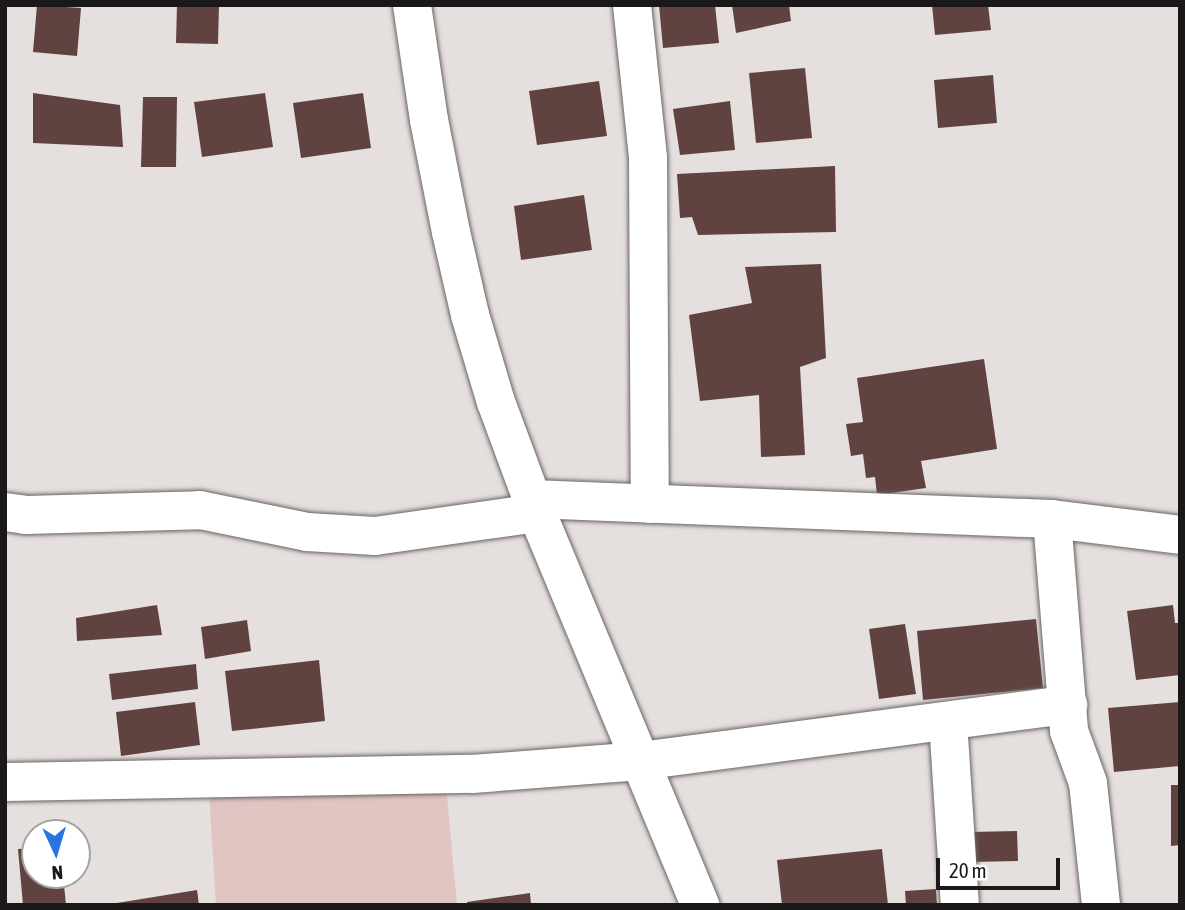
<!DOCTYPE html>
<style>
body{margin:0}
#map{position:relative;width:1185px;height:910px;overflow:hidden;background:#e5dfde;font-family:"Asap Condensed",sans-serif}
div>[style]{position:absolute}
.green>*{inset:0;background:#e0c5c2}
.building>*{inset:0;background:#604340}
.roads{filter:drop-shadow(0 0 2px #696463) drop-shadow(0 0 2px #696463)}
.minor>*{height:38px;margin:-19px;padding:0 19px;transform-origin:19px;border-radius:19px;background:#fff}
.tertiary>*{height:38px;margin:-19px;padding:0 19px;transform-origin:19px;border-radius:19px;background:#fff}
span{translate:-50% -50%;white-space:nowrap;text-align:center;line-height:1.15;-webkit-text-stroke:7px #fff;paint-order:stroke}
.frame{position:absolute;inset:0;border:7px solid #1a1818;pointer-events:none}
.north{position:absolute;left:21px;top:819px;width:70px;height:70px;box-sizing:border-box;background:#fff;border:2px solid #a3a3a3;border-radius:50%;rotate:176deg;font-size:19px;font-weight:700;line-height:28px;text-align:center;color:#1a1818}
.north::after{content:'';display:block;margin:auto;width:24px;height:32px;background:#2874e0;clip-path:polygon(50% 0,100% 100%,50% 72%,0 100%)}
.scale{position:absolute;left:936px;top:858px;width:124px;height:32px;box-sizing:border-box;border:4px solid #1a1818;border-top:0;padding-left:9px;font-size:21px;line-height:24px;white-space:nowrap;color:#1a1818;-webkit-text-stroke:5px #fff;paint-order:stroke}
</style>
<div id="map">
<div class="green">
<i style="clip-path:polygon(445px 774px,457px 905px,216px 905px,209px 792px)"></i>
</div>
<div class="building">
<i style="clip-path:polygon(37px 5px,81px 8px,77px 56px,33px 52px)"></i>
<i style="clip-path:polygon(177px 5px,219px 5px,218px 44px,176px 43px)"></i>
<i style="clip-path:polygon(659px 5px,715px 5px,719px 43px,663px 48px)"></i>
<i style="clip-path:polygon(732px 5px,789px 5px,791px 21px,736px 33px)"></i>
<i style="clip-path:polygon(932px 5px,988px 5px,991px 30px,935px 35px)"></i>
<i style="clip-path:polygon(805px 68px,812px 138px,756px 143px,749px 73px)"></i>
<i style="clip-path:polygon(993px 75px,997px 123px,938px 128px,934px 80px)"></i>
<i style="clip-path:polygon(599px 81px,607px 136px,537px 145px,529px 91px)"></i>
<i style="clip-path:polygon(33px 93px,120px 105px,123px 147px,33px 143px)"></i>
<i style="clip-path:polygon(265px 93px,273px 147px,202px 157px,194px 102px)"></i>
<i style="clip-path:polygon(363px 93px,371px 148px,301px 158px,293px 103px)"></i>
<i style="clip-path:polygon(143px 97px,177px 97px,176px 167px,141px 167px)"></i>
<i style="clip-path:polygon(730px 101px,735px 150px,680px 155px,673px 109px)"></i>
<i style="clip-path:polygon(835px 166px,836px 232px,698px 235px,692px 217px,680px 218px,677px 174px)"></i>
<i style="clip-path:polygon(584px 195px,592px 250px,521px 260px,514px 206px)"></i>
<i style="clip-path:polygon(821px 264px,826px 358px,800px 367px,805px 455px,761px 457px,759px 395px,700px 401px,689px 315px,752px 303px,745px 267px)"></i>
<i style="clip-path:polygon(984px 359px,997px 449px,921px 461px,926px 488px,877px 495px,875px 477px,866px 478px,863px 454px,851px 456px,846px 424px,863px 422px,857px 378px)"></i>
<i style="clip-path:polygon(157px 605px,162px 635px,77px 641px,76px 618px)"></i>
<i style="clip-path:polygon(1173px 605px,1175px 623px,1180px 623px,1180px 675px,1136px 680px,1127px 611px)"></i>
<i style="clip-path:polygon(1036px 619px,1043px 688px,923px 700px,917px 631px)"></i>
<i style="clip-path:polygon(247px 620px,251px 651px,205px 659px,201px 627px)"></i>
<i style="clip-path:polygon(905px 624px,916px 694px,879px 699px,869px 629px)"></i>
<i style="clip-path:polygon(319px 660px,325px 721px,232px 731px,225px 671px)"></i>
<i style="clip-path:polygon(196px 664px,198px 689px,112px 700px,109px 674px)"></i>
<i style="clip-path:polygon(195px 702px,200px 745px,121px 756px,116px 712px)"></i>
<i style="clip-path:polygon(1180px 702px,1180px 766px,1114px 772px,1108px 708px)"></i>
<i style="clip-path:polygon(1171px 785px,1180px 785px,1180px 845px,1171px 846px)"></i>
<i style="clip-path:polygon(1017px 831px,1018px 861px,971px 862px,970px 832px)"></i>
<i style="clip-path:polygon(35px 848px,35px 875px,63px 875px,66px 905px,23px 905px,18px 849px)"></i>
<i style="clip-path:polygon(882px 849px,888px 905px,782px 905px,777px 860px)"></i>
<i style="clip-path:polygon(936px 889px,937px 905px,906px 905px,905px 891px)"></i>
<i style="clip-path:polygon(197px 890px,199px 905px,117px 905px,117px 903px)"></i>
<i style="clip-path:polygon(530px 893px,531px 905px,467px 905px,467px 902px)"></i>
</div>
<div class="roads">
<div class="minor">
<i style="left:632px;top:5px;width:154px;rotate:84deg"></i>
<i style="left:648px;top:158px;width:346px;rotate:89.7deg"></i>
<i style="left:531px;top:499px;width:521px;rotate:2.2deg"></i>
<i style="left:1052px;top:519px;width:129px;rotate:7.1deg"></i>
<i style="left:5px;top:512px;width:21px;rotate:8deg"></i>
<i style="left:26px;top:515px;width:174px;rotate:-1.6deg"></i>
<i style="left:200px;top:510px;width:109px;rotate:11.6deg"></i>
<i style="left:307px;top:532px;width:68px;rotate:3.4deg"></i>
<i style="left:375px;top:536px;width:164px;rotate:-8.1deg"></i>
<i style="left:1052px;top:519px;width:213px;rotate:85.4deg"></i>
<i style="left:1069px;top:731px;width:55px;rotate:69.9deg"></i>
<i style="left:1088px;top:783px;width:123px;rotate:83.9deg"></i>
<i style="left:948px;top:721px;width:184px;rotate:86.3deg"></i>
<i style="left:5px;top:782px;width:467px;rotate:-1deg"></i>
<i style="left:472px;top:774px;width:169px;rotate:-4.4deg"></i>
<i style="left:640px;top:761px;width:432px;rotate:-7.5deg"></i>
</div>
<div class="tertiary">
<i style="left:412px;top:5px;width:116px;rotate:81.6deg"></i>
<i style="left:429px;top:120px;width:114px;rotate:78.9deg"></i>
<i style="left:451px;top:232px;width:85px;rotate:77.1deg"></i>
<i style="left:470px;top:315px;width:91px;rotate:73.4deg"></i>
<i style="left:496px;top:402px;width:118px;rotate:69.7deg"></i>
<i style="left:537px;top:513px;width:425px;rotate:67.4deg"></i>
</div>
</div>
<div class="frame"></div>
<div class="north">N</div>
<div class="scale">20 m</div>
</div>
